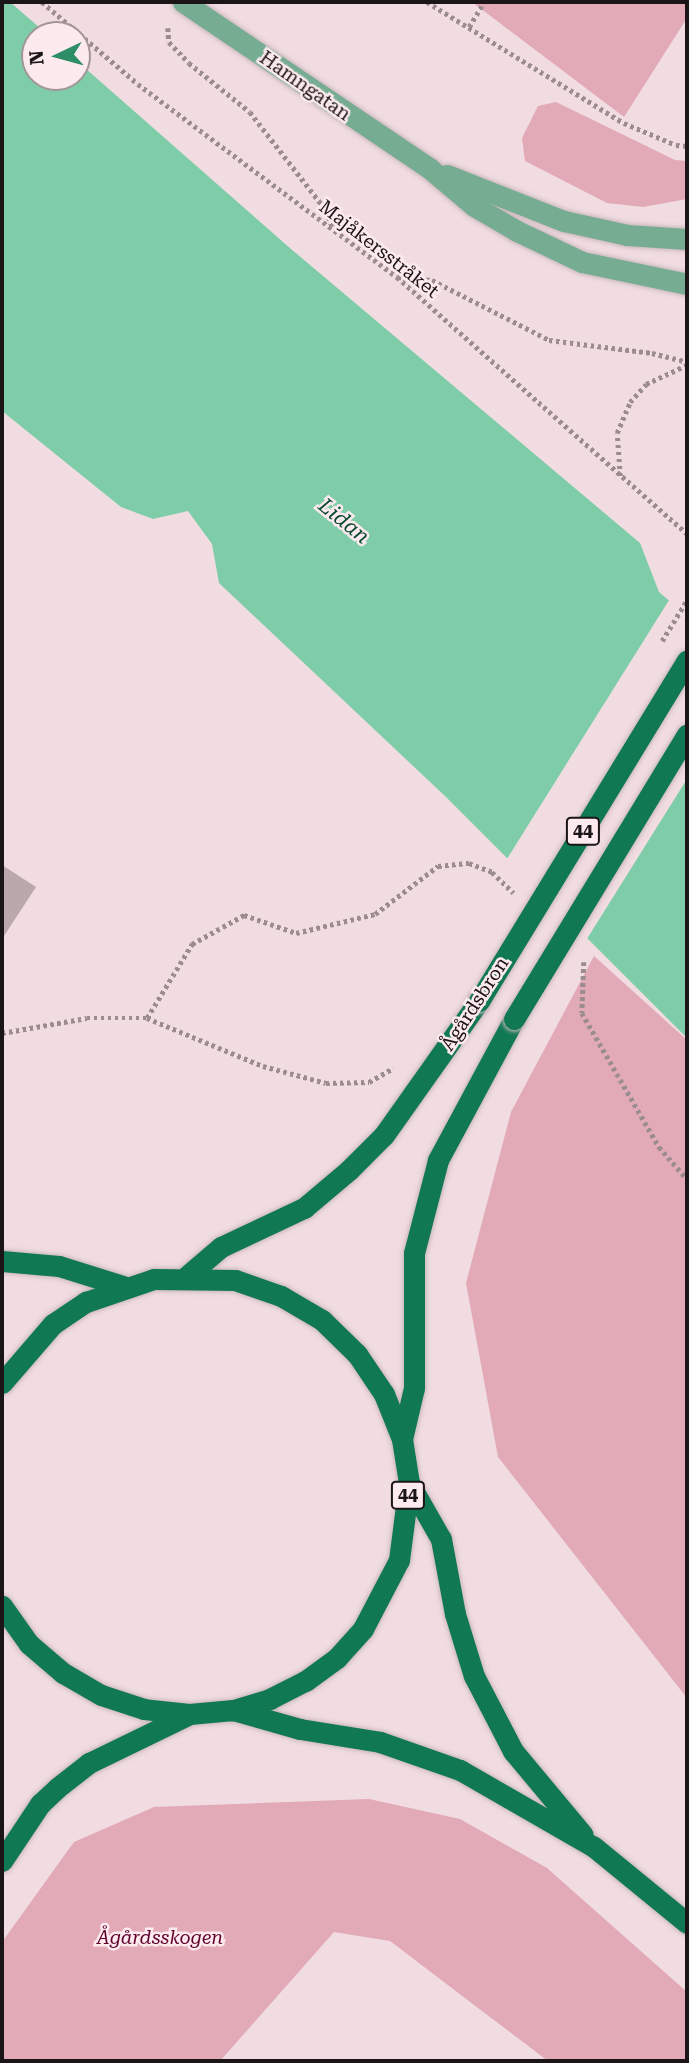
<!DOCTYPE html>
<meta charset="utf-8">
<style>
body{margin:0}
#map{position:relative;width:689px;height:2063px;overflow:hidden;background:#f0dce1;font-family:"Roboto Serif",serif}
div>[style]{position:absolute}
.green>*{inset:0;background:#e2a9b7}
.water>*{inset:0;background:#7ecda8}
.pier>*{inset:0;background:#f0dce1}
.building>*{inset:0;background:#bba8ad}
.path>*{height:4.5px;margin-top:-2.25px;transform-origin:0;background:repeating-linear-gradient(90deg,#9b8c90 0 3.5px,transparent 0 7px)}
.roads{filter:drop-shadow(0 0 2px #cab8bd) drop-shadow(0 0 2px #cab8bd)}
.minor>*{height:21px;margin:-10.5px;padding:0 10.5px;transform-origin:10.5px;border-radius:10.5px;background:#76ac91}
.major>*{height:21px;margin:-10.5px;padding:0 10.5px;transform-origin:10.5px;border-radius:10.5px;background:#117854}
.path-bridge>*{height:4.5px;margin-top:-2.25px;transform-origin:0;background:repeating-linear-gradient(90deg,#9b8c90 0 3.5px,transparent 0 7px)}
.bridges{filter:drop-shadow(0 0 2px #cab8bd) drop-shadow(0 0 2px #cab8bd)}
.major-bridge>*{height:21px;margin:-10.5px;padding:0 10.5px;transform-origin:10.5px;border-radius:10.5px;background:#117854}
span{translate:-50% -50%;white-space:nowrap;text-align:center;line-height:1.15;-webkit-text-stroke:5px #fdeaee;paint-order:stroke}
.shield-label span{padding:2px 5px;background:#fdeaee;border:2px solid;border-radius:5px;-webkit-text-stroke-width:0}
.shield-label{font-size:18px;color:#1c1517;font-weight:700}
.street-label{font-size:19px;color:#1c1517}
.park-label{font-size:19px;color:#60032e;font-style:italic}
.water-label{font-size:21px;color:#084a32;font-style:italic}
.frame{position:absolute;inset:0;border:4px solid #1c1517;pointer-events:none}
.north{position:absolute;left:21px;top:21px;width:70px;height:70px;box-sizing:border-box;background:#fdeaee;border:2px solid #a39598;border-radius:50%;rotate:265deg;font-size:19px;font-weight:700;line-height:28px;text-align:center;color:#1c1517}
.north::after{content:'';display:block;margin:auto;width:24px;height:32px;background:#2c8d66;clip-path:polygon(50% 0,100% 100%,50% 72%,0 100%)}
</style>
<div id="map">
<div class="green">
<i style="clip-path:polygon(472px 2px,687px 2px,687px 18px,624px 117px)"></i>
<i style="clip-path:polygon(556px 102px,675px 160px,687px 161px,687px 199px,643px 207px,607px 203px,525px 161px,522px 138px,538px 106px)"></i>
<i style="clip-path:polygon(594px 956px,687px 1040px,687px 1698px,498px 1457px,466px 1283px,511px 1112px)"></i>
<i style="clip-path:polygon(369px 1799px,460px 1819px,547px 1868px,687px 1992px,687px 2061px,548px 2061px,390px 1941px,334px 1932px,220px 2061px,2px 2061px,2px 1942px,74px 1842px,154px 1807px)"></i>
</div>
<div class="water">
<i style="clip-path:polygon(2px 2px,10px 2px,48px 35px,35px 35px,35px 77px,77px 77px,77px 61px,291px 249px,640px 543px,659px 592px,687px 616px,687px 1038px,446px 797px,219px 583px,212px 544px,188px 511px,153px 519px,121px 507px,2px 411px)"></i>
</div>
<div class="pier">
<i style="clip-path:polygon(671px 597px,687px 611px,687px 779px,585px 942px,505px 862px)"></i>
</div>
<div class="building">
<i style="clip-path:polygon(2px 865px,36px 887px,2px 939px)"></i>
</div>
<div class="path">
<i style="left:42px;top:2px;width:126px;rotate:40.5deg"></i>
<i style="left:138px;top:84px;width:323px;rotate:36.7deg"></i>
<i style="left:397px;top:277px;width:387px;rotate:41.5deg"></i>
<i style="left:427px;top:2px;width:231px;rotate:31.6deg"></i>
<i style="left:624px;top:123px;width:56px;rotate:22.9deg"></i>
<i style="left:676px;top:145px;width:11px;rotate:5deg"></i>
<i style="left:469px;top:27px;width:29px;rotate:-59deg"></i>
<i style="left:168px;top:28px;width:14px;rotate:86deg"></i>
<i style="left:169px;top:42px;width:29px;rotate:46deg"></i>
<i style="left:189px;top:63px;width:78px;rotate:38.8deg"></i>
<i style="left:250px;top:112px;width:124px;rotate:52.2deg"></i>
<i style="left:326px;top:210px;width:19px;rotate:69deg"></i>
<i style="left:398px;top:277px;width:34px;rotate:5deg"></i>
<i style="left:432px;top:280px;width:131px;rotate:27.1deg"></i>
<i style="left:549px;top:340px;width:104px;rotate:7.2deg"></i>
<i style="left:652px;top:353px;width:36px;rotate:14deg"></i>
<i style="left:620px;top:476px;width:43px;rotate:-94deg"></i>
<i style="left:617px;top:433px;width:34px;rotate:-67deg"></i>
<i style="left:630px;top:402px;width:24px;rotate:-48deg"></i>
<i style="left:646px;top:384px;width:45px;rotate:-24.9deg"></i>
<i style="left:584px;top:962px;width:51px;rotate:92.2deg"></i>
<i style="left:582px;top:1013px;width:155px;rotate:60.1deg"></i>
<i style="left:659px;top:1147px;width:43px;rotate:48.8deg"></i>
<i style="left:147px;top:1018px;width:87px;rotate:-58.7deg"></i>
<i style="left:192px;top:944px;width:60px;rotate:-29.1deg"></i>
<i style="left:244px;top:915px;width:55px;rotate:19.1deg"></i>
<i style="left:296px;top:933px;width:81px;rotate:-13.5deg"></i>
<i style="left:375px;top:914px;width:79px;rotate:-37.3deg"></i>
<i style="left:438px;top:866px;width:31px;rotate:-6deg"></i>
<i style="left:469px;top:863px;width:25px;rotate:21deg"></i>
<i style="left:492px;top:872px;width:30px;rotate:44deg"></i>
<i style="left:2px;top:1033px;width:86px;rotate:-10deg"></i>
<i style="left:87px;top:1018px;width:60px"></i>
<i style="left:147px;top:1018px;width:126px;rotate:22.5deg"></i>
<i style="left:263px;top:1066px;width:65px;rotate:15.1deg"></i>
<i style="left:326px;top:1083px;width:43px;rotate:-1.3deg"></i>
<i style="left:369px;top:1082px;width:28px;rotate:-30deg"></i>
</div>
<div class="roads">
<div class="minor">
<i style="left:183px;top:2px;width:297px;rotate:34deg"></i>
<i style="left:429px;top:168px;width:59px;rotate:40.2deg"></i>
<i style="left:474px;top:206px;width:50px;rotate:30.2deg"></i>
<i style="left:517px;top:231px;width:72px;rotate:25.5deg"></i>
<i style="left:582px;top:262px;width:107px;rotate:11.8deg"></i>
<i style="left:447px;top:175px;width:126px;rotate:21.5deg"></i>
<i style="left:564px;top:221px;width:65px;rotate:12.5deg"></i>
<i style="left:627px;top:235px;width:60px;rotate:3.8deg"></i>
</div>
<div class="major">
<i style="left:2px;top:1261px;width:57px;rotate:5deg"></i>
<i style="left:59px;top:1266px;width:67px;rotate:17.4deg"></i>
<i style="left:187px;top:1276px;width:45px;rotate:-40.5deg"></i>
<i style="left:221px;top:1247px;width:92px;rotate:-25.2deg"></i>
<i style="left:304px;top:1208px;width:59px;rotate:-40.2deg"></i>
<i style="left:349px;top:1170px;width:49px;rotate:-45deg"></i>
<i style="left:384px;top:1135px;width:164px;rotate:-54.7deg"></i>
<i style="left:2px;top:1383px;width:78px;rotate:-49.2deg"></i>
<i style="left:53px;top:1324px;width:40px;rotate:-34deg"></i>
<i style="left:86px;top:1302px;width:72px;rotate:-18.7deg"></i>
<i style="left:154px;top:1279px;width:81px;rotate:0.7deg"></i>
<i style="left:235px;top:1280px;width:49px;rotate:19.2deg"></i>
<i style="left:281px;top:1296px;width:48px;rotate:30.3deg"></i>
<i style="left:322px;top:1320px;width:49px;rotate:44.2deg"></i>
<i style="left:357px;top:1354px;width:48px;rotate:56deg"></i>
<i style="left:384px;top:1394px;width:48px;rotate:68.2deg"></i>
<i style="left:402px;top:1439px;width:45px;rotate:81deg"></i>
<i style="left:409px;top:1483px;width:78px;rotate:97.4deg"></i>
<i style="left:399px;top:1560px;width:78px;rotate:117.6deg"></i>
<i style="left:363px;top:1629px;width:39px;rotate:132deg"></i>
<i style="left:337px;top:1658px;width:39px;rotate:144deg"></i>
<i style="left:305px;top:1681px;width:39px;rotate:153deg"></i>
<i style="left:270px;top:1699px;width:39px;rotate:163deg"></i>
<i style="left:233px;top:1710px;width:44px;rotate:174.8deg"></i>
<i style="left:189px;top:1714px;width:45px;rotate:-173.7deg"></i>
<i style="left:144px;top:1709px;width:45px;rotate:-162deg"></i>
<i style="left:101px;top:1695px;width:44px;rotate:-149.9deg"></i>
<i style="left:63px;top:1673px;width:45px;rotate:-139.5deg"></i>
<i style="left:29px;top:1644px;width:47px;rotate:-125.4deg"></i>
<i style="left:402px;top:1439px;width:52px;rotate:-76.8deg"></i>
<i style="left:414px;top:1388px;width:135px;rotate:-90deg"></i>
<i style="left:414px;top:1253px;width:96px;rotate:-75.5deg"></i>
<i style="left:438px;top:1160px;width:160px;rotate:-61.7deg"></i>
<i style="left:409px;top:1483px;width:64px;rotate:60.3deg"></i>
<i style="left:441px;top:1539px;width:76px;rotate:79.4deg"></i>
<i style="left:455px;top:1614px;width:65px;rotate:73deg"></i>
<i style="left:474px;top:1676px;width:85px;rotate:62.5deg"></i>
<i style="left:513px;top:1751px;width:109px;rotate:50.2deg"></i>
<i style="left:233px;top:1710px;width:70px;rotate:15.8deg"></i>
<i style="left:300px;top:1729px;width:81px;rotate:9.2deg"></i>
<i style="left:380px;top:1742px;width:85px;rotate:19.3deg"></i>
<i style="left:460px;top:1770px;width:155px;rotate:29.9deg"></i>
<i style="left:594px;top:1847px;width:120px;rotate:39.3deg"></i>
<i style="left:2px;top:1861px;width:69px;rotate:-56.3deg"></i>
<i style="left:40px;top:1804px;width:23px;rotate:-43deg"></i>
<i style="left:57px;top:1788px;width:41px;rotate:-38deg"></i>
<i style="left:89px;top:1763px;width:110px;rotate:-25.9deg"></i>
</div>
</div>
<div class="path-bridge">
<i style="left:662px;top:641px;width:48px;rotate:-58.6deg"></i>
</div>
<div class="bridges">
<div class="major-bridge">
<i style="left:479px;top:1001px;width:399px;rotate:-58.6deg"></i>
<i style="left:514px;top:1019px;width:333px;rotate:-58.7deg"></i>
</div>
</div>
<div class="shield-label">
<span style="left:583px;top:831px">44</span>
<span style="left:408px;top:1495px">44</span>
</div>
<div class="street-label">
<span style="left:305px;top:86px;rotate:35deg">Hamngatan</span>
<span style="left:379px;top:249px;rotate:38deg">Majåkersstråket</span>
<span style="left:475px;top:1004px;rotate:-57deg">Ågårdsbron</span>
</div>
<div class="park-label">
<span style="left:160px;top:1938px">Ågårdsskogen</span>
</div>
<div class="water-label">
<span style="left:344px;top:521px;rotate:39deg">Lidan</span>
</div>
<div class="frame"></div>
<div class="north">N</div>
</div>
